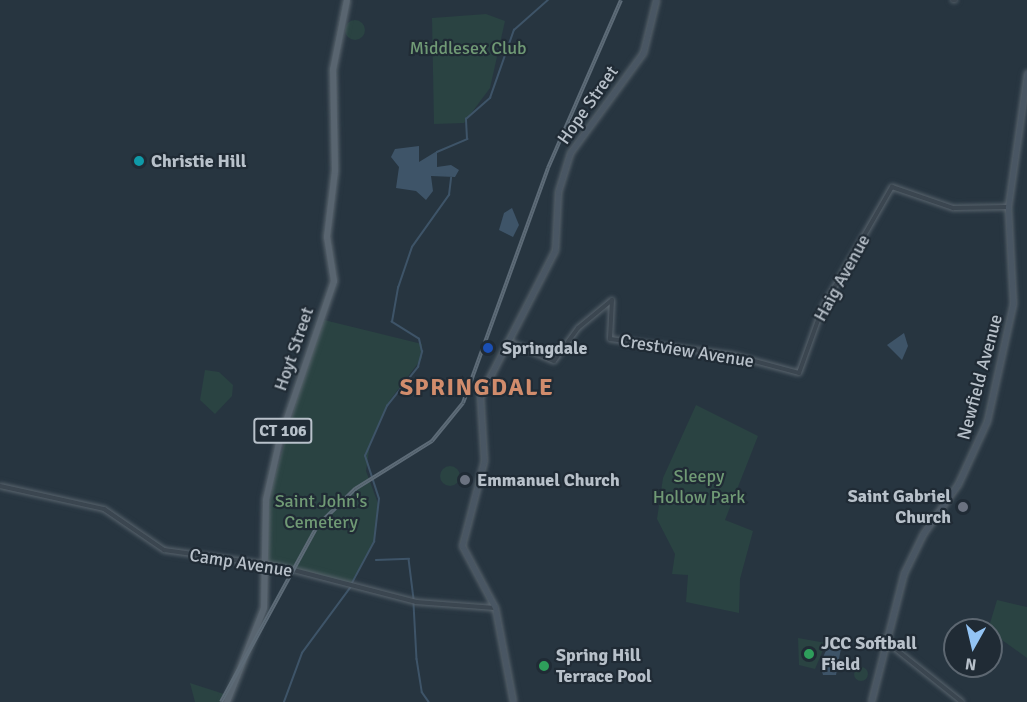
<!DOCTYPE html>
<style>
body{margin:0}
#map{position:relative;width:1027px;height:702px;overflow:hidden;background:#273540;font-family:Signika,sans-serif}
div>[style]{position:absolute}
.green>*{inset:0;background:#2a4342}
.round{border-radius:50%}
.water>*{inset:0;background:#3e5468}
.stream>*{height:1.5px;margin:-0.75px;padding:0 0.75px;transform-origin:0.75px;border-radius:0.75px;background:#3e5468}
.roads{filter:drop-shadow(0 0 2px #59646d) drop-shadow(0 0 2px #59646d)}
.tertiary>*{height:4px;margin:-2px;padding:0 2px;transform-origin:2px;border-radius:2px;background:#3b4650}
.secondary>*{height:4.5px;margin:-2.25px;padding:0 2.25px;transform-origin:2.25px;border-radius:2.25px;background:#495663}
.primary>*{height:6px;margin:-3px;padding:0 3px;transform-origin:3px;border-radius:3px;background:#596570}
.rail>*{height:4px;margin-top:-2px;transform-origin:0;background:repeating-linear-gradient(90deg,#202b35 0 4.5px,#5d6b77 0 9px);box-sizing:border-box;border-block:2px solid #5d6b77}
.dots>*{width:16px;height:16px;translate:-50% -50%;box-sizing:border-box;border:3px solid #202b35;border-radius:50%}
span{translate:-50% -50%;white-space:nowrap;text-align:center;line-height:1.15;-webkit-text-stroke:4.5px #202b35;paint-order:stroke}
.shield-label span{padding:2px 4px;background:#202b35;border:2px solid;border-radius:4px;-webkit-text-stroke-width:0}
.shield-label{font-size:16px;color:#b8c1ca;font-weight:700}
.park-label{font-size:18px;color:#709a75}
.street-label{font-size:18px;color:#b8c1ca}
.poi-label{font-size:18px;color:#b8c1ca;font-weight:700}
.left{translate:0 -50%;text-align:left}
.right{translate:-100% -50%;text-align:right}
.district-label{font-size:24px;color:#d18c6c;font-weight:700;letter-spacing:1.5px}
.north{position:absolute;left:943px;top:618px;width:60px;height:60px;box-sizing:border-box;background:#202b35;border:2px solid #5d6771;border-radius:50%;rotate:188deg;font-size:16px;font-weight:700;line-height:24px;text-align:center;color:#b8c1ca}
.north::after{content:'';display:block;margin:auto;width:21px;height:27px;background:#93c4f4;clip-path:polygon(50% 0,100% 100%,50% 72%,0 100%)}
</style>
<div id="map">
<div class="green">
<i style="clip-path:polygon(486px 14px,505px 21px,490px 88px,464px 123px,434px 124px,432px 18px)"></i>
<i class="round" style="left:345px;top:20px;width:20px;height:20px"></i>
<i style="clip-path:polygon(320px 319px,422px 344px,422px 358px,390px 400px,370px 444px,366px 471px,379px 506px,374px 543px,350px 585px,266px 564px,268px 500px)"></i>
<i style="clip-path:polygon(205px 370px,219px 372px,233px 385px,232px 396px,215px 414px,200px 400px)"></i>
<i style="clip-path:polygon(696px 405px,758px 436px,725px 520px,753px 531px,740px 579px,739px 613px,686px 602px,688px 575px,672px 574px,675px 554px,657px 519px,663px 478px)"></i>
<i class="round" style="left:440px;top:466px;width:20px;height:20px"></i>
<i style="clip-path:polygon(997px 600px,1027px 607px,1027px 658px,988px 630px)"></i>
<i style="clip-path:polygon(798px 638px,826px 643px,815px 669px,799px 665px)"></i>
<i class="round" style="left:854px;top:667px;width:14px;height:14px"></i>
<i style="clip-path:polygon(190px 683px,224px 694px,220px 702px,195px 702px)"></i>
</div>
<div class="water">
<i style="clip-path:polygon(419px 146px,419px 162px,437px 151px,437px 167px,451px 165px,459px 170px,455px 177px,431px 176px,433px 191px,426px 200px,416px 191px,396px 188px,399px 167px,391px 157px,395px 149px)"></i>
<i style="clip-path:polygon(512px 208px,519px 225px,513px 237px,499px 230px,504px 213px)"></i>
<i style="clip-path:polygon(904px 333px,908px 346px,902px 360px,887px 345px)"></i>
<i style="clip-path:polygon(842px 643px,836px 675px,823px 675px,820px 664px,828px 646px)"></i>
</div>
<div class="stream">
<i style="left:437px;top:152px;width:33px;rotate:-23deg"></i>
<i style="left:467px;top:139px;width:20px;rotate:-93deg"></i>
<i style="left:466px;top:119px;width:32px;rotate:-41deg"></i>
<i style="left:490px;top:98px;width:72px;rotate:-70.6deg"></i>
<i style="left:514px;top:30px;width:45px;rotate:-41.4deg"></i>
<i style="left:436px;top:175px;width:9px;rotate:-6deg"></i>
<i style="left:376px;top:560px;width:33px;rotate:-2deg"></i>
<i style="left:409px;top:559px;width:40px;rotate:82.9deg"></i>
<i style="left:352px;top:583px;width:47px;rotate:-61.8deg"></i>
<i style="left:374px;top:542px;width:43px;rotate:-83.4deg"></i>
<i style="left:379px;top:499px;width:45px;rotate:-108deg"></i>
<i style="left:365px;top:456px;width:55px;rotate:-66.3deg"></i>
<i style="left:387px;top:406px;width:50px;rotate:-51.5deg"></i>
<i style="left:418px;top:367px;width:16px;rotate:-75deg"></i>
<i style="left:422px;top:352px;width:13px;rotate:-103deg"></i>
<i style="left:419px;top:339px;width:32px;rotate:-148deg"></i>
<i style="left:392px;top:322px;width:35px;rotate:-80deg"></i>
<i style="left:398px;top:288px;width:43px;rotate:-71.1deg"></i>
<i style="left:412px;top:247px;width:64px;rotate:-54.6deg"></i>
<i style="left:449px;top:195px;width:17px;rotate:-83deg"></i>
<i style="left:414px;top:604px;width:55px;rotate:86.9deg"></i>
<i style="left:417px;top:659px;width:33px;rotate:81deg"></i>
<i style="left:422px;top:692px;width:12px;rotate:55deg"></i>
<i style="left:284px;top:702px;width:52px;rotate:-69.8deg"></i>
<i style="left:302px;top:653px;width:81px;rotate:-53.6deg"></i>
</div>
<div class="roads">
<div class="tertiary">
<i style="left:953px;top:0;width:2px"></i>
<i style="left:510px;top:342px;width:48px;rotate:23.4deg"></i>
<i style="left:554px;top:361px;width:41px;rotate:-54deg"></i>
<i style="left:578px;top:328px;width:44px;rotate:-39.5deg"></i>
<i style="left:612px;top:300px;width:39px;rotate:93deg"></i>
<i style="left:610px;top:339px;width:123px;rotate:7.5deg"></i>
<i style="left:732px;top:355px;width:69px;rotate:15deg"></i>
<i style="left:799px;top:373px;width:68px;rotate:-70.2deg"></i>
<i style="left:822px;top:309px;width:141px;rotate:-60.2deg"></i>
<i style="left:892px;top:187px;width:65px;rotate:19deg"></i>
<i style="left:953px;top:208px;width:55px;rotate:-1deg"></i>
<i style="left:0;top:486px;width:107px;rotate:12.5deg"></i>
<i style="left:104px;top:509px;width:73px;rotate:34.3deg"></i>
<i style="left:164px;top:550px;width:115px;rotate:8deg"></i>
<i style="left:278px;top:566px;width:143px;rotate:14.6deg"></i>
<i style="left:416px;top:602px;width:79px;rotate:4.3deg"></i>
<i style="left:883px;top:639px;width:101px;rotate:38.6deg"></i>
</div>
<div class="secondary">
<i style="left:513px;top:702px;width:96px;rotate:-100.8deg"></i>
<i style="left:495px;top:608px;width:70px;rotate:-118deg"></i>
<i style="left:462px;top:546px;width:88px;rotate:-75.5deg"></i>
<i style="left:484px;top:461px;width:65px;rotate:-93.5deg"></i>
<i style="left:480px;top:396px;width:164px;rotate:-62.8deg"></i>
<i style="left:555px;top:250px;width:58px;rotate:-87deg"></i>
<i style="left:558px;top:192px;width:41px;rotate:-72.9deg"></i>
<i style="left:570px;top:153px;width:124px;rotate:-53.9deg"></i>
<i style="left:643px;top:53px;width:55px;rotate:-76.2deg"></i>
<i style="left:871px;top:702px;width:133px;rotate:-75.7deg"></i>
<i style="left:904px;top:573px;width:43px;rotate:-64deg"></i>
<i style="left:923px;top:534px;width:61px;rotate:-55deg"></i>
<i style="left:958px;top:484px;width:69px;rotate:-65.3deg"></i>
<i style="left:987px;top:421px;width:120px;rotate:-77.5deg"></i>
<i style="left:1013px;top:304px;width:97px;rotate:-93deg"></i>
<i style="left:1008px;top:207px;width:135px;rotate:-81.9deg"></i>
</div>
<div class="primary">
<i style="left:227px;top:702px;width:101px;rotate:-68.5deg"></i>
<i style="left:264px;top:608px;width:108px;rotate:-88.9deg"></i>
<i style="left:266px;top:500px;width:63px;rotate:-77.1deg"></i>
<i style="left:280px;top:439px;width:167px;rotate:-71.1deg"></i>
<i style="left:334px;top:281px;width:45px;rotate:-99deg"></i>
<i style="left:327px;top:237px;width:66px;rotate:-83.1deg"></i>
<i style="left:335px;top:171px;width:101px;rotate:-91.1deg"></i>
<i style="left:333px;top:70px;width:71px;rotate:-78.7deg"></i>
</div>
</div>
<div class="rail">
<i style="left:221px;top:702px;width:202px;rotate:-61.3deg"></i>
<i style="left:318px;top:525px;width:52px;rotate:-44.2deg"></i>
<i style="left:355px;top:489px;width:91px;rotate:-31.9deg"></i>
<i style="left:432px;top:441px;width:49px;rotate:-50.8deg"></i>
<i style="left:463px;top:403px;width:250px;rotate:-70.1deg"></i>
<i style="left:548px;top:168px;width:183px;rotate:-66.5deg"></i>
</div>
<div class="dots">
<i style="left:139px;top:161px;background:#0f9aa8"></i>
<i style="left:488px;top:348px;background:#1a4fb4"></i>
<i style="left:465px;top:480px;background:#6b7280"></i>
<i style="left:963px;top:507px;background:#6b7280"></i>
<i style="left:809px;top:654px;background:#2e9e5b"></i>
<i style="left:544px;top:666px;background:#2e9e5b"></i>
</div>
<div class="shield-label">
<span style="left:283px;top:431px">CT 106</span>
</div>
<div class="park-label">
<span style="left:468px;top:48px">Middlesex Club</span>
<span style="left:699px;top:487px">Sleepy<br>Hollow Park</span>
<span style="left:321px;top:512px">Saint John's<br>Cemetery</span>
</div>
<div class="street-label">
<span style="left:588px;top:105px;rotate:-55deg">Hope Street</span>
<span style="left:842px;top:278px;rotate:-61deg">Haig Avenue</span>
<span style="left:294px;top:349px;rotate:-71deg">Hoyt Street</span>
<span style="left:687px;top:351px;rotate:9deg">Crestview Avenue</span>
<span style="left:980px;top:377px;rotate:-75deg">Newfield Avenue</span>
<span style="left:241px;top:563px;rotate:9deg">Camp Avenue</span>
</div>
<div class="poi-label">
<span class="left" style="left:151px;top:161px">Christie Hill</span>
<span class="left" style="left:502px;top:348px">Springdale</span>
<span class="left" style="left:477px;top:480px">Emmanuel Church</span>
<span class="right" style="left:951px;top:507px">Saint Gabriel<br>Church</span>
<span class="left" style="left:821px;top:654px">JCC Softball<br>Field</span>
<span class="left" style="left:556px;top:666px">Spring Hill<br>Terrace Pool</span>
</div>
<div class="district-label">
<span style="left:477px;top:388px">SPRINGDALE</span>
</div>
<div class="north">N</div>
</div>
